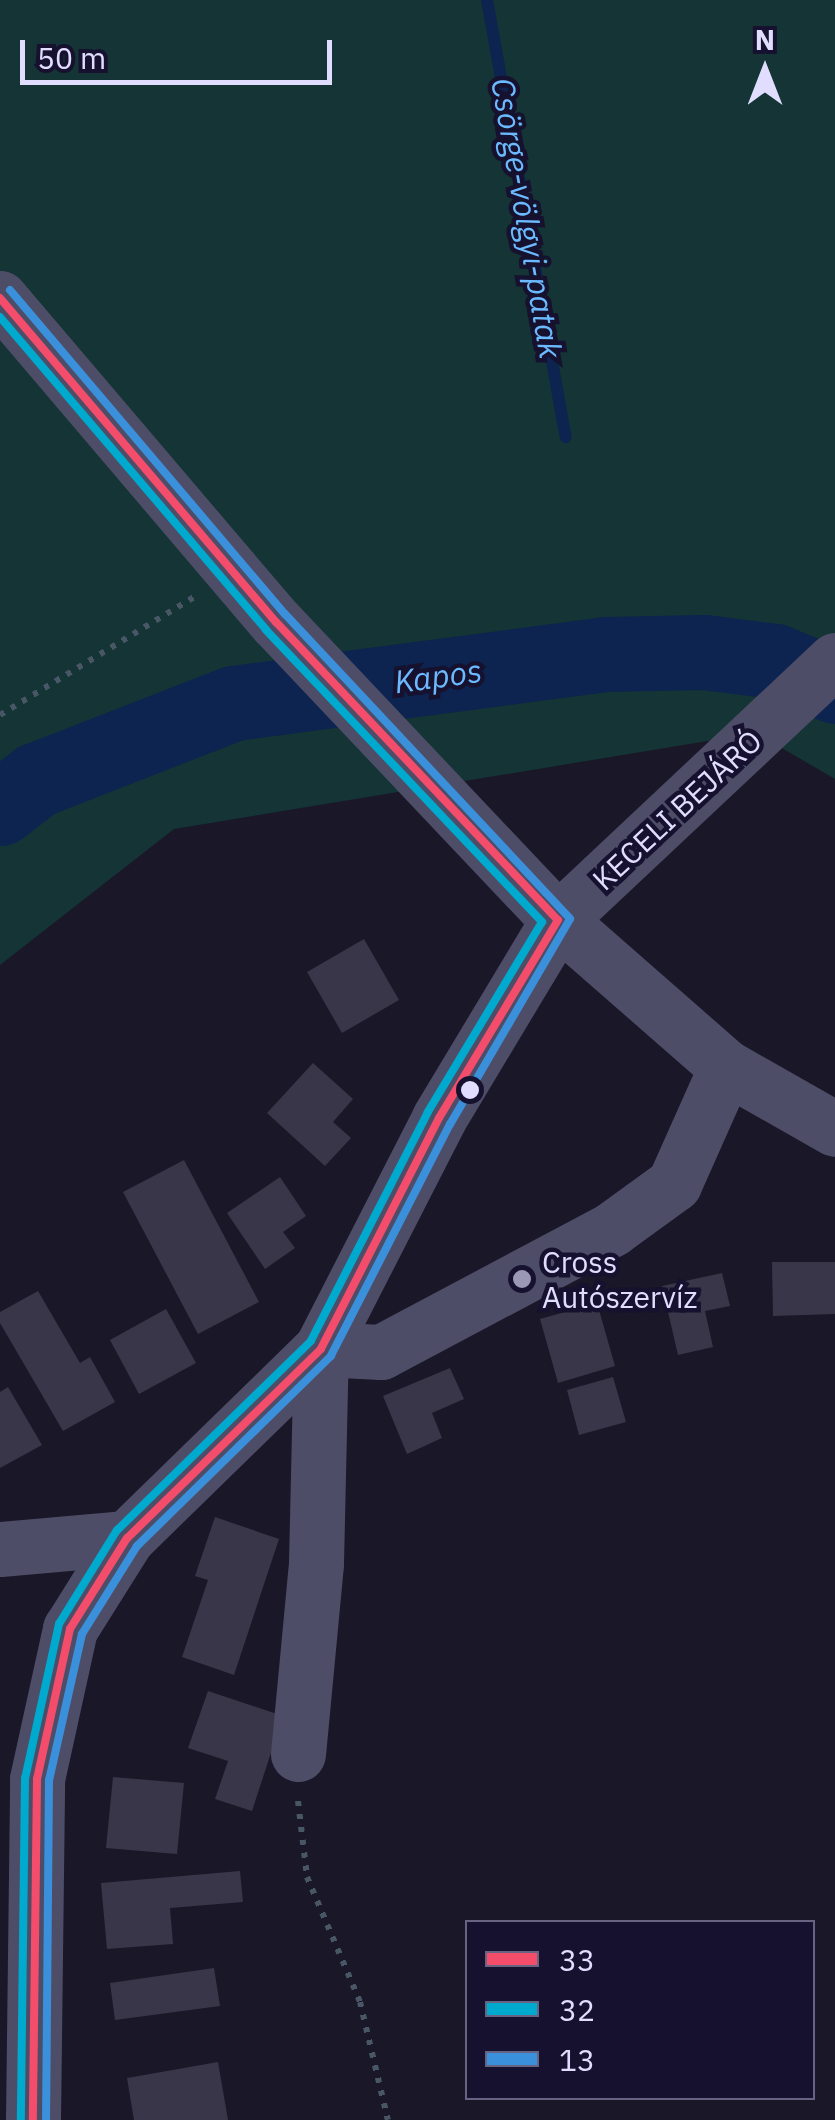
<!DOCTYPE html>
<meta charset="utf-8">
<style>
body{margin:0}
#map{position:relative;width:835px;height:2120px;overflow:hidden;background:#1a1728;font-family:"IBM Plex Sans",sans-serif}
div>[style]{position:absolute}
.green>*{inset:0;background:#143435}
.stream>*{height:12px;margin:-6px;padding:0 6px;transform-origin:6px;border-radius:6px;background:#0c244f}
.river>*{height:75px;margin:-37.5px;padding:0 37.5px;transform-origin:37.5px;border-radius:37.5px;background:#0c244f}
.building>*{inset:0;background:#393649}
.path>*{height:6px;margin-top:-3px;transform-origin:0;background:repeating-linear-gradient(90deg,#485666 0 5px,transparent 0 13px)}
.minor>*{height:55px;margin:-27.5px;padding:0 27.5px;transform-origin:27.5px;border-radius:27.5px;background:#4e4d68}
.bus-1>*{height:8px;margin:-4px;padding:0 4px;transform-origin:4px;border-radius:4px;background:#f44d6c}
.bus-2>*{height:8px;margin:-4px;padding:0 4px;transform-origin:4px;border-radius:4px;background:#00a9ce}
.bus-3>*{height:8px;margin:-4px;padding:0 4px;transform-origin:4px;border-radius:4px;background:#3a90db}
.dots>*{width:28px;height:28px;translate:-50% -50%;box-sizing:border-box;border:5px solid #16112e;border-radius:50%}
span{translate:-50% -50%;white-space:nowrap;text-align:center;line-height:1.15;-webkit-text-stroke:9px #16112e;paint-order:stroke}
.street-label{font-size:30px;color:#e1ddff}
.poi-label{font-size:30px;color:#e1ddff}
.left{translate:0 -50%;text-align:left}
.water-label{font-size:32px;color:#6bbaff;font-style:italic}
.legend{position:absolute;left:465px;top:1920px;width:350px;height:180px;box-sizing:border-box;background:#16112e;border:2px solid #676382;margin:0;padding:12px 18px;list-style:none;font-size:30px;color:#e1ddff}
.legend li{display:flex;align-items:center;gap:20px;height:50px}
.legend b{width:50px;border:2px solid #676382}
.north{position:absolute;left:715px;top:20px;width:100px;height:100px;-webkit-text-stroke:8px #16112e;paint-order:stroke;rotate:0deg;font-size:28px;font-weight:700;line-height:40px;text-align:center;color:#e1ddff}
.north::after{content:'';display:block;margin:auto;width:35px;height:45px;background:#e1ddff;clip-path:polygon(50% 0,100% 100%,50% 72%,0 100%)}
.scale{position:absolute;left:20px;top:40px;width:312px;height:45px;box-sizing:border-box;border:5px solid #e1ddff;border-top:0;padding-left:12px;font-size:30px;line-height:35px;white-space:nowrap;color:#e1ddff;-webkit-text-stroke:8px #16112e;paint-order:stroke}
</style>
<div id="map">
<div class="green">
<i style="clip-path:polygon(0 0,835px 0,835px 779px,756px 733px,174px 829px,0 965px)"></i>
</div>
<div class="stream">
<i style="left:487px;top:0;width:444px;rotate:79.8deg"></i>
<i style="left:601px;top:630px;width:24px;rotate:81deg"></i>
</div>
<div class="river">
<i style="left:0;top:808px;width:46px;rotate:-37.9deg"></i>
<i style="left:36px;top:780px;width:212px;rotate:-21.3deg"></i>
<i style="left:234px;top:703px;width:374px;rotate:-7.5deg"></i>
<i style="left:605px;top:654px;width:99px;rotate:-1.2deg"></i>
<i style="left:704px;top:652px;width:72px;rotate:7.2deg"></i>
<i style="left:775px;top:661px;width:65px;rotate:22.6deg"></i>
</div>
<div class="building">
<i style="clip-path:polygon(364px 939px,399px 1000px,342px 1033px,307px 972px)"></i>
<i style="clip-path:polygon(313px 1063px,353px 1099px,333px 1122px,351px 1138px,325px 1166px,267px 1113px)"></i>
<i style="clip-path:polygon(184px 1160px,259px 1302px,198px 1334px,123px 1192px)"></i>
<i style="clip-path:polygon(280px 1177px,306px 1216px,283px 1232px,295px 1248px,265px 1269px,227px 1213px)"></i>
<i style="clip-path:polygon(772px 1262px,835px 1262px,835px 1314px,773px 1316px)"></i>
<i style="clip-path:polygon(722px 1273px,730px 1306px,705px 1311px,713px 1347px,678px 1355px,662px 1286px)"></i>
<i style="clip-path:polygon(38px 1291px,80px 1363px,90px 1357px,115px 1402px,63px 1431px,0 1323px,0 1312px)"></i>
<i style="clip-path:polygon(597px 1303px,615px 1366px,558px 1383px,540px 1319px)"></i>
<i style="clip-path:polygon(166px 1309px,196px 1363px,139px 1394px,110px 1340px)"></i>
<i style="clip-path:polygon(450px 1368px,464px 1399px,432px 1413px,442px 1438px,407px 1454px,383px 1396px)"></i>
<i style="clip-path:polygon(613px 1377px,626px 1422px,579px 1435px,567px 1390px)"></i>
<i style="clip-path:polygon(8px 1387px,42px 1445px,0 1468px,0 1392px)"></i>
<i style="clip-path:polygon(215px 1517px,279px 1539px,234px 1675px,182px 1657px,208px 1580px,195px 1576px)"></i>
<i style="clip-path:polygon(208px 1691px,283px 1716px,252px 1811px,215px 1799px,228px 1761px,188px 1748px)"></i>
<i style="clip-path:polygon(113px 1777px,184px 1783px,177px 1854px,106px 1848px)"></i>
<i style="clip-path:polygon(240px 1871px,243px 1902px,170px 1908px,173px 1944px,107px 1949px,101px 1883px)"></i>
<i style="clip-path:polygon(214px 1968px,220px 2006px,115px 2020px,110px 1983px)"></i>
<i style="clip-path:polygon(218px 2062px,228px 2120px,134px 2120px,127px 2078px)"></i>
</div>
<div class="path">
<i style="left:0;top:715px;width:227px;rotate:-31.3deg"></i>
<i style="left:298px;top:1801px;width:77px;rotate:83.2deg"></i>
<i style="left:307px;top:1877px;width:136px;rotate:67deg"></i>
<i style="left:360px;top:2002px;width:121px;rotate:76.7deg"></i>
</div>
<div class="minor">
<i style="left:0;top:298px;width:426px;rotate:49.6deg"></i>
<i style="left:276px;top:622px;width:410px;rotate:46.6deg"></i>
<i style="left:558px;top:920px;width:223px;rotate:41.2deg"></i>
<i style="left:726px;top:1067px;width:125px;rotate:29.6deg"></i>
<i style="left:0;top:1549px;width:127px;rotate:-5deg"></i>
<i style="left:298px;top:1754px;width:192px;rotate:-84.6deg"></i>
<i style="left:316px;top:1563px;width:214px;rotate:-88.7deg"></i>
<i style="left:321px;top:1349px;width:60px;rotate:2.9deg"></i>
<i style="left:381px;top:1352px;width:262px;rotate:-28deg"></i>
<i style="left:612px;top:1229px;width:77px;rotate:-36deg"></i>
<i style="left:674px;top:1184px;width:128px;rotate:-66deg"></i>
<i style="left:33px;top:2120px;width:341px;rotate:-89.3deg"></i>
<i style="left:37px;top:1779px;width:154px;rotate:-77.6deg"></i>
<i style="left:70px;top:1629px;width:107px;rotate:-57.9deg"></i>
<i style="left:127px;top:1538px;width:271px;rotate:-44.3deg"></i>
<i style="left:321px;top:1349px;width:259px;rotate:-62.9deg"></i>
<i style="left:439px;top:1118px;width:231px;rotate:-59deg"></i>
<i style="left:558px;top:920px;width:380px;rotate:-43.2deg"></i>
</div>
<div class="bus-1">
<i style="left:0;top:298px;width:426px;rotate:49.6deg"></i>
<i style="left:276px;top:622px;width:410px;rotate:46.6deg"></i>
<i style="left:558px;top:920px;width:231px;rotate:121deg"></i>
<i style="left:439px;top:1118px;width:259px;rotate:117.1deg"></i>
<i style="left:321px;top:1349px;width:271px;rotate:135.7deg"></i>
<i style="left:127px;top:1538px;width:107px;rotate:122.1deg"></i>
<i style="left:70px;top:1629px;width:154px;rotate:102.4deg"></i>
<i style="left:37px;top:1779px;width:341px;rotate:90.7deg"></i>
</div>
<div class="bus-2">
<i style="left:0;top:317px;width:411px;rotate:49.6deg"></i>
<i style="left:266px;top:630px;width:402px;rotate:46.6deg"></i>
<i style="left:542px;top:922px;width:222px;rotate:121deg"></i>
<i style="left:428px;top:1112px;width:257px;rotate:117.1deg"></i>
<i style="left:311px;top:1341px;width:271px;rotate:135.7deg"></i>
<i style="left:117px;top:1530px;width:110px;rotate:121.7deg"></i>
<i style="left:59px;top:1624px;width:158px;rotate:102.4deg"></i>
<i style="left:25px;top:1778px;width:342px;rotate:90.7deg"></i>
</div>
<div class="bus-3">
<i style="left:10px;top:290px;width:425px;rotate:49.7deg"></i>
<i style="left:285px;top:614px;width:417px;rotate:46.9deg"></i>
<i style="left:570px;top:919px;width:238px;rotate:120.3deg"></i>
<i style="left:450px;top:1124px;width:261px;rotate:117.2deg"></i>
<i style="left:331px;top:1356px;width:272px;rotate:135.6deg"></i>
<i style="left:137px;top:1546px;width:104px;rotate:122deg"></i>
<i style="left:82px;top:1634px;width:150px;rotate:102.7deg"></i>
<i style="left:49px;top:1780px;width:340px;rotate:90.5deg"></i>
</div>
<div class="dots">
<i style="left:470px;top:1090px;background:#e1ddff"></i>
<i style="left:522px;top:1279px;background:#9b98b4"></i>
</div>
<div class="street-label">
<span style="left:677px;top:810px;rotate:-43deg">KECELI BEJÁRÓ</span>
</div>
<div class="poi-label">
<span class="left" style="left:542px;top:1279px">Cross<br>Autószervíz</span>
</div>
<div class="water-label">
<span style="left:527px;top:218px;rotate:80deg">Csörge-völgyi-patak</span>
<span style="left:438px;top:676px;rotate:-8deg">Kapos</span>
</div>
<ul class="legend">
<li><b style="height:12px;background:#f44d6c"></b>33</li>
<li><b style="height:12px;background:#00a9ce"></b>32</li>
<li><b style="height:12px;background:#3a90db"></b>13</li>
</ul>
<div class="north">N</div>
<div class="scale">50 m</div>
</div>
